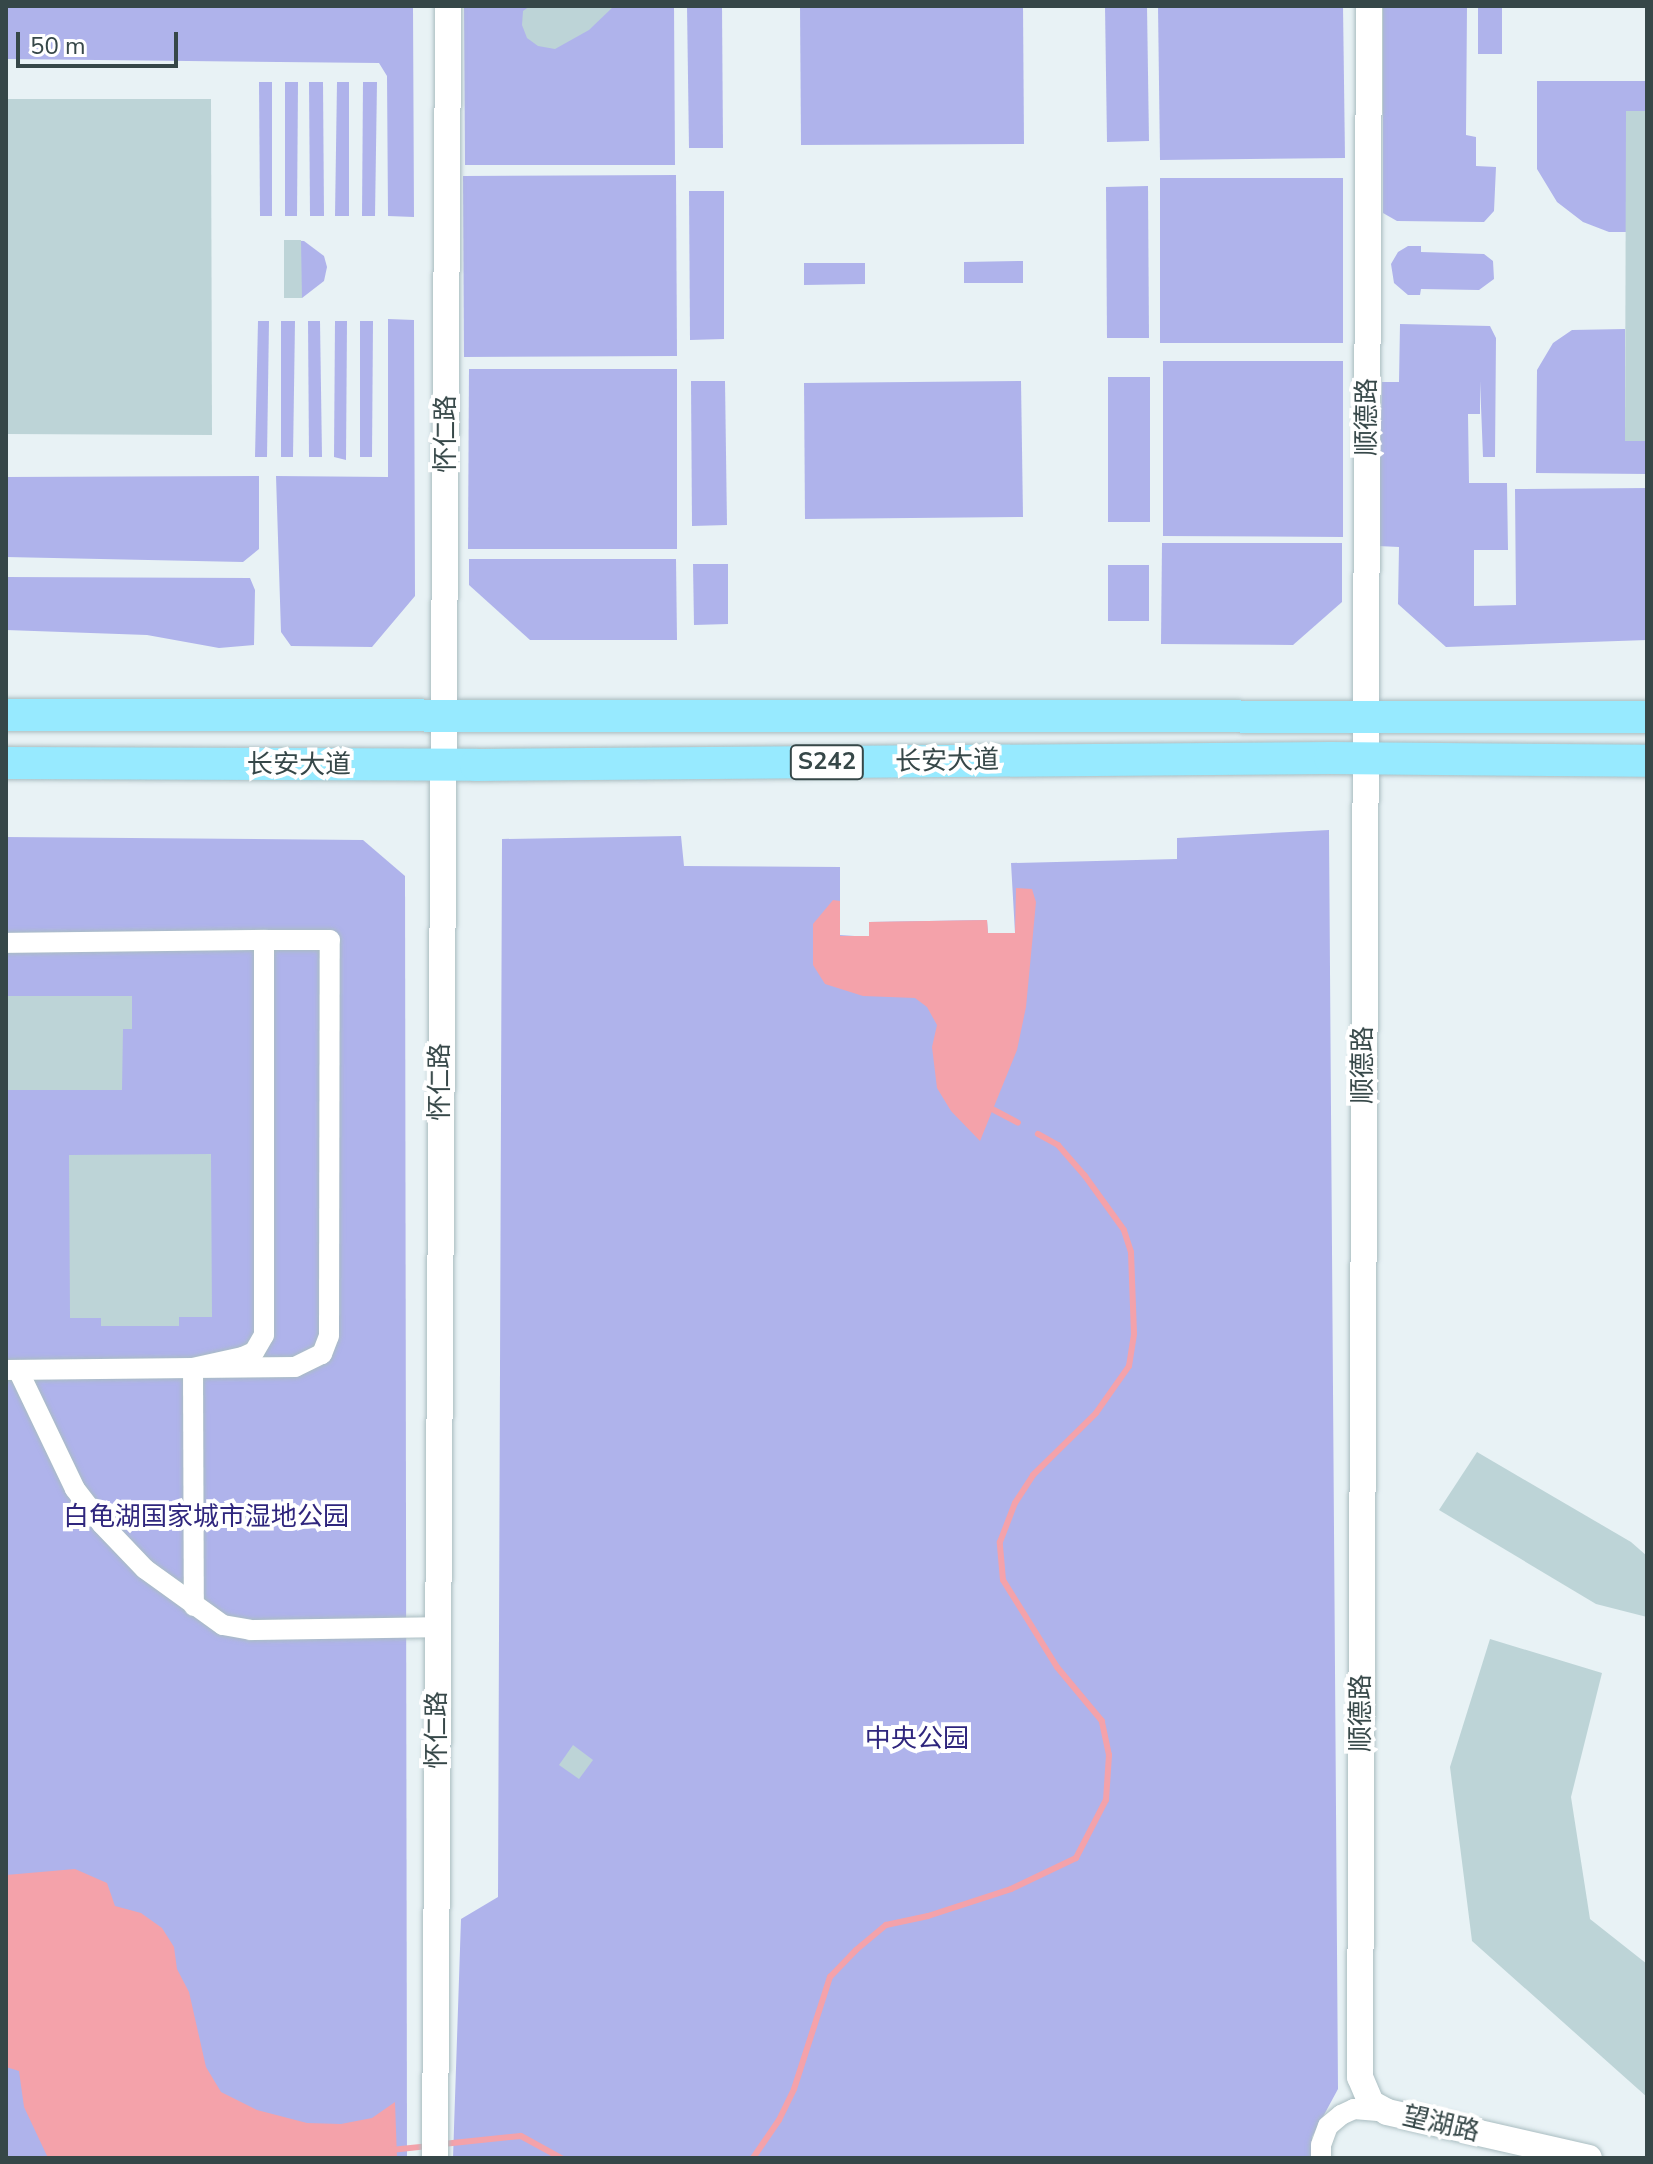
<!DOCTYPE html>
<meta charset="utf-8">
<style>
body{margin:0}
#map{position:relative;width:1653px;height:2164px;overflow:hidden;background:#e8f2f5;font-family:"Nunito Sans","Noto Sans SC",sans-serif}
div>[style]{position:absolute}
.green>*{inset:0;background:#afb3eb}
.water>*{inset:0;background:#f4a2aa}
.stream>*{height:6px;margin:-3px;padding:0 3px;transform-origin:3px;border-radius:3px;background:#f4a2aa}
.building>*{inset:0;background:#bdd4d7}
.roads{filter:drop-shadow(0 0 2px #aabdc1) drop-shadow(0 0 2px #aabdc1)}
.minor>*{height:20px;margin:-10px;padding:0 10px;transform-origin:10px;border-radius:10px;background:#fff}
.tertiary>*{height:26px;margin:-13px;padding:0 13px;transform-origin:13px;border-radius:13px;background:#fff}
.primary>*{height:32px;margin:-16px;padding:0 16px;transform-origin:16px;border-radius:16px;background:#97eaff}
span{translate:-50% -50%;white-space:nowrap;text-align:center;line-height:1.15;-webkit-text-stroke:8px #fff;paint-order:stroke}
.shield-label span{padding:2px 6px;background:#fff;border:2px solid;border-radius:6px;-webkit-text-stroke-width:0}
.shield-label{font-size:24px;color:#364748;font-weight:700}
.street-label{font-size:26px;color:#364748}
.park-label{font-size:26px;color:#2f267d}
.frame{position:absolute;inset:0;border:8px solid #364748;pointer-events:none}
.scale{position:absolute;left:16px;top:32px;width:162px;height:36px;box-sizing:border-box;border:4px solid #364748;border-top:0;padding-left:10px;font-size:24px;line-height:28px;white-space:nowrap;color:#364748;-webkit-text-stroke:6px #fff;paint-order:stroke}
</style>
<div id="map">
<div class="green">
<i style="clip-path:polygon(6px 6px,413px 6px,414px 217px,388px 216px,387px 76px,379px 63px,6px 59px)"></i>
<i style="clip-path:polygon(464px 6px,674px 6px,675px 165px,465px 165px)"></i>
<i style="clip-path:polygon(687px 6px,722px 6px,723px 148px,689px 148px)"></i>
<i style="clip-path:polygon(800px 6px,1023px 6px,1024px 144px,801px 145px)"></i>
<i style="clip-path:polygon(1105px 6px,1147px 6px,1149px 141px,1107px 142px)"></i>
<i style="clip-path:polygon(1158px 6px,1343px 6px,1345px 158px,1160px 160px)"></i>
<i style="clip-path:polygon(1383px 6px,1467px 6px,1466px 135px,1476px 137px,1476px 166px,1496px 167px,1494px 211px,1484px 222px,1397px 221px,1383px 213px)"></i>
<i style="clip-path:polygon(1478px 6px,1502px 6px,1502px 54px,1478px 54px)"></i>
<i style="clip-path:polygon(1537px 81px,1647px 81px,1647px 111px,1626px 111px,1626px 232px,1609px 232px,1583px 222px,1557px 202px,1537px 169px)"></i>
<i style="clip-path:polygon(259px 82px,272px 82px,272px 216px,260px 216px)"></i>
<i style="clip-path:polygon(285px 82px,298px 82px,297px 216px,285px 216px)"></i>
<i style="clip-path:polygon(309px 82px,323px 82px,324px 216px,310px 216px)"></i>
<i style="clip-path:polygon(337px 82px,349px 82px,349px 216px,335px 216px)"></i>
<i style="clip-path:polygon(363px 82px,377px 82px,375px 216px,362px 216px)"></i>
<i style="clip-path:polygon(676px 175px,677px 356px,464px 357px,463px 176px)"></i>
<i style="clip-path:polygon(1160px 178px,1343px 178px,1343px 343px,1160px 343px)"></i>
<i style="clip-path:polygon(1148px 186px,1149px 338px,1107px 338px,1106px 187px)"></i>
<i style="clip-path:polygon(689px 191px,724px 191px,724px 339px,690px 340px)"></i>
<i style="clip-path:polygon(284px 240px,304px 241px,324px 256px,327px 267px,324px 281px,302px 298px,284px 298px)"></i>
<i style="clip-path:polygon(1408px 246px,1421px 246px,1421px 252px,1484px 254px,1493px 261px,1494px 279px,1479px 290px,1421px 289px,1420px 295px,1408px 295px,1394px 283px,1391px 264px,1398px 252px)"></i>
<i style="clip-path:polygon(1023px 261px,1023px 283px,964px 283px,964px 262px)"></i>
<i style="clip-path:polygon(804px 263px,865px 263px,865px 284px,804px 285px)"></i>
<i style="clip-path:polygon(388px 319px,414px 320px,415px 596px,372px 647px,291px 646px,281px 632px,276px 476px,388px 477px)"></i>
<i style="clip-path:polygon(258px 321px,269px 321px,267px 457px,255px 457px)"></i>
<i style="clip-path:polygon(281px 321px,295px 321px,293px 457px,281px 457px)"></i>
<i style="clip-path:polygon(308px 321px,320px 321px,322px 457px,309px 457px)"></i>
<i style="clip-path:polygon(335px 321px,347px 321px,346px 460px,334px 457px)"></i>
<i style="clip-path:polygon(360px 321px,373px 321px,372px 457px,360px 457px)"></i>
<i style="clip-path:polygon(1400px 324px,1490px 326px,1496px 338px,1495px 457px,1483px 457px,1480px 381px,1480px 414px,1468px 414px,1469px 483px,1507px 483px,1508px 550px,1474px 550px,1474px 606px,1516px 605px,1515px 489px,1647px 488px,1647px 640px,1446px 647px,1398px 604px,1399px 547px,1378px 546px,1382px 382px,1399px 382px)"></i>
<i style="clip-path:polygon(1625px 329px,1625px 440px,1647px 441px,1647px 474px,1536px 473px,1537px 370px,1553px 343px,1572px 330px)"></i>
<i style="clip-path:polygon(1163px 361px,1343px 361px,1343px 537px,1163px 536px)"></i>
<i style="clip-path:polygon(469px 369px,677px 369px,677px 549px,468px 549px)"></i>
<i style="clip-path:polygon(1108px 377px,1150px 377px,1150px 522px,1108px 522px)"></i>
<i style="clip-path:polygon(691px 381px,725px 381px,727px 525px,692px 526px)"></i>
<i style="clip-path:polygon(1021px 381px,1023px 517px,805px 519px,804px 383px)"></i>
<i style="clip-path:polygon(259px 476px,259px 549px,243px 562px,6px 557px,6px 477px)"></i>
<i style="clip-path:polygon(1162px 543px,1342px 543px,1342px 602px,1293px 645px,1161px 644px)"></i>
<i style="clip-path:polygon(469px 559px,676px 559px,677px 640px,530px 640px,469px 585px)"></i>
<i style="clip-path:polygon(693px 564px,728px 564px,728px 624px,694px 625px)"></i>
<i style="clip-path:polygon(1108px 565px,1149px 565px,1149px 621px,1108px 621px)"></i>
<i style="clip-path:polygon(6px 577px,250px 578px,255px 590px,254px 645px,219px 648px,147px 635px,6px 630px)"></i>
<i style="clip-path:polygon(1329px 830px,1338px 2089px,1312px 2137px,1312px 2158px,453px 2158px,461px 1919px,498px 1897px,502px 839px,681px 836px,684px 866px,840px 867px,840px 935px,869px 937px,869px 922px,987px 920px,988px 933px,1015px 933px,1011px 863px,1177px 859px,1177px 838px)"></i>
<i style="clip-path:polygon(6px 837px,363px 840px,405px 876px,407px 2158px,6px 2158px)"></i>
</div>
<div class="water">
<i style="clip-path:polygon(1016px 888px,1032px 889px,1036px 902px,1026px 1007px,1017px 1050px,980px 1141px,951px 1111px,937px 1088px,932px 1047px,937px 1025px,927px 1007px,915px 998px,863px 996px,825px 984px,813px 965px,813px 924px,833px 900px,840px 901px,840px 936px,869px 936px,869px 922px,987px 920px,988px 933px,1015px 933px)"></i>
<i style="clip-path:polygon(75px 1869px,107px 1883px,115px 1906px,141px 1913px,162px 1928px,174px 1947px,177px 1969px,189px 1992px,206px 2067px,221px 2092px,257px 2110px,307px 2123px,341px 2124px,372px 2118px,395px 2102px,397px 2158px,48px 2158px,24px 2107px,19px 2071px,6px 2067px,6px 1875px)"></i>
</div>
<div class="stream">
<i style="left:994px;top:1110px;width:27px;rotate:28deg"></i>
<i style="left:443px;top:2144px;width:78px;rotate:-5.9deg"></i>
<i style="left:521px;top:2136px;width:46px;rotate:28.8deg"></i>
<i style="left:391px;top:2150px;width:37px;rotate:-6deg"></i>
<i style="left:753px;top:2158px;width:46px;rotate:-55.6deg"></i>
<i style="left:779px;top:2120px;width:34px;rotate:-64deg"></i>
<i style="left:794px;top:2089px;width:118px;rotate:-72.2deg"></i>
<i style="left:830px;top:1977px;width:37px;rotate:-46deg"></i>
<i style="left:856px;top:1950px;width:39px;rotate:-40deg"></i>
<i style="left:886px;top:1925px;width:43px;rotate:-12.1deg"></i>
<i style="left:928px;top:1916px;width:87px;rotate:-18deg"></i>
<i style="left:1011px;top:1889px;width:72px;rotate:-25.5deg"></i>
<i style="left:1076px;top:1858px;width:65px;rotate:-62.7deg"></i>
<i style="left:1106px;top:1800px;width:45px;rotate:-86.2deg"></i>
<i style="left:1109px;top:1755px;width:35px;rotate:-102deg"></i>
<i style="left:1102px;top:1721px;width:70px;rotate:-129.8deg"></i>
<i style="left:1057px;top:1667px;width:102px;rotate:-121.8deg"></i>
<i style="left:1003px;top:1580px;width:38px;rotate:-95deg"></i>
<i style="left:1000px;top:1542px;width:42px;rotate:-69deg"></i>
<i style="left:1015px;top:1503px;width:33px;rotate:-57deg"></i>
<i style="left:1033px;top:1475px;width:88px;rotate:-44.5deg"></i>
<i style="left:1096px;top:1413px;width:57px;rotate:-54.9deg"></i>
<i style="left:1129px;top:1366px;width:32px;rotate:-81deg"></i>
<i style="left:1134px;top:1334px;width:82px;rotate:-92.1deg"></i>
<i style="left:1131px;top:1252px;width:23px;rotate:-108deg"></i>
<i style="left:1124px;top:1230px;width:67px;rotate:-125.8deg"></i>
<i style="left:1085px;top:1176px;width:41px;rotate:-131.1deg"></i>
<i style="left:1058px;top:1145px;width:23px;rotate:-151deg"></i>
</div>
<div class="building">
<i style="clip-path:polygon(530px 6px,614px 6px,589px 30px,555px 49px,538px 46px,527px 38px,522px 25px,523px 11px)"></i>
<i style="clip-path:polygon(6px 99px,211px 99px,212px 435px,6px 434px)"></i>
<i style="clip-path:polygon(1626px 111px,1647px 111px,1647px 441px,1625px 441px)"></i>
<i style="clip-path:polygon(284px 240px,301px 240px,302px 298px,284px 298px)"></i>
<i style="clip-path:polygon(6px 996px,132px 996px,132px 1029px,123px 1029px,122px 1090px,6px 1090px)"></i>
<i style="clip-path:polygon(211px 1154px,212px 1317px,179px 1317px,179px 1326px,101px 1326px,101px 1318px,70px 1318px,69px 1155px)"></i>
<i style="clip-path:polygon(1477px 1452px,1631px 1542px,1647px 1556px,1647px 1617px,1596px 1604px,1439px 1510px)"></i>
<i style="clip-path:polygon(1490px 1639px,1602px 1673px,1571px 1797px,1590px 1919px,1647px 1964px,1647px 2097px,1472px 1941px,1450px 1767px)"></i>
<i style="clip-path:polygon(573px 1745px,593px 1760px,579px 1779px,559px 1765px)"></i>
</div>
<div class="roads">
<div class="minor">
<i style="left:6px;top:943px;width:258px;rotate:-0.7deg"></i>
<i style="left:193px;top:1368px;width:238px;rotate:89.8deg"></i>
<i style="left:6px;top:1370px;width:187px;rotate:-0.6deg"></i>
<i style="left:193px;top:1368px;width:102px;rotate:-0.6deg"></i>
<i style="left:295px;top:1367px;width:30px;rotate:-26deg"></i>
<i style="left:322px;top:1354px;width:19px;rotate:-69deg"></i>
<i style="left:329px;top:1336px;width:396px;rotate:-89.9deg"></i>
<i style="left:330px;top:940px;width:66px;rotate:180deg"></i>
<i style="left:264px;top:940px;width:395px;rotate:90deg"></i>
<i style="left:264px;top:1335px;width:20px;rotate:120deg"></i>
<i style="left:254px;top:1352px;width:12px;rotate:156deg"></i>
<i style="left:243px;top:1357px;width:51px;rotate:167.6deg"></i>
<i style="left:18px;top:1370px;width:132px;rotate:64.4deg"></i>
<i style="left:75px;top:1489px;width:44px;rotate:52.4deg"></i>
<i style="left:102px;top:1524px;width:62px;rotate:46.3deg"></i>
<i style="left:145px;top:1569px;width:96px;rotate:35.7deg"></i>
<i style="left:223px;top:1625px;width:27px;rotate:10deg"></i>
<i style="left:250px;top:1630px;width:188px;rotate:-0.9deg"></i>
<i style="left:1321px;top:2158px;width:13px;rotate:-90deg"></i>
<i style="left:1321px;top:2145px;width:20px;rotate:-70deg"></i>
<i style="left:1328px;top:2126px;width:17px;rotate:-40deg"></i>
<i style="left:1341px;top:2115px;width:14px;rotate:-25deg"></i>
<i style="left:1354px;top:2109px;width:33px;rotate:5deg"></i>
</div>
<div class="tertiary">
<i style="left:1369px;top:6px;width:2071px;rotate:90.25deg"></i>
<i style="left:1360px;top:2077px;width:28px;rotate:67deg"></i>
<i style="left:1371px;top:2103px;width:18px;rotate:29deg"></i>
<i style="left:1387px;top:2112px;width:207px;rotate:12.8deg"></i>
<i style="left:435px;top:2158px;width:2152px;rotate:-89.65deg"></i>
</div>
<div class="primary">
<i style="left:6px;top:715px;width:1641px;rotate:0.07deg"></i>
<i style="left:6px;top:763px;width:470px;rotate:0.2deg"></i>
<i style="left:476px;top:765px;width:854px;rotate:-0.47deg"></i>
<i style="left:1330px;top:758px;width:317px;rotate:0.5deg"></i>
</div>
</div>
<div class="shield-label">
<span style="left:827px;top:762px">S242</span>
</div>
<div class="street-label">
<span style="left:1367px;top:417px;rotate:-90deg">顺德路</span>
<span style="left:446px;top:434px;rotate:-90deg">怀仁路</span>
<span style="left:947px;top:761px;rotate:-1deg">长安大道</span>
<span style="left:299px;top:765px">长安大道</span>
<span style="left:1363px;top:1065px;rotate:-90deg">顺德路</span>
<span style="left:440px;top:1082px;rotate:-90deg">怀仁路</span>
<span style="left:1361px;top:1713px;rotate:-90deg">顺德路</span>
<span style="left:437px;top:1730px;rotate:-90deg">怀仁路</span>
<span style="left:1441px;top:2124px;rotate:13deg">望湖路</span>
</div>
<div class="park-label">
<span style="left:206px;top:1517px">白龟湖国家城市湿地公园</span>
<span style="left:917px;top:1739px">中央公园</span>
</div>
<div class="frame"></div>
<div class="scale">50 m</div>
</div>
